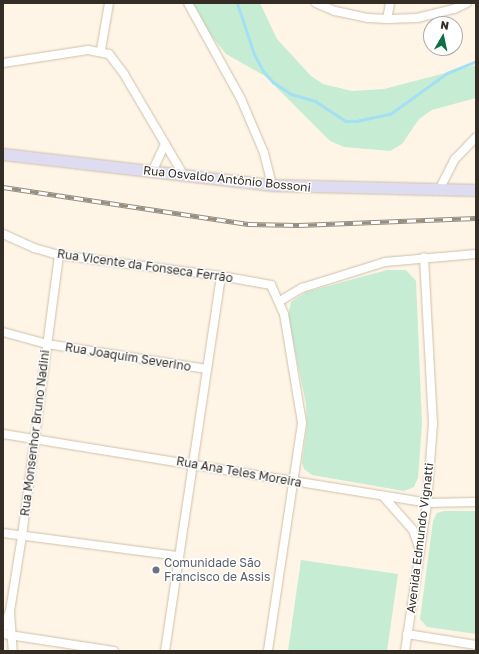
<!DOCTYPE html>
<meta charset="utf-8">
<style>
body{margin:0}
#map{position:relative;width:479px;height:654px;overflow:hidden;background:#fef5e7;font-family:"Golos Text",sans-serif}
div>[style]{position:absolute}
.green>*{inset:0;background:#c6ecd3}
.stream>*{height:3px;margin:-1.5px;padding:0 1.5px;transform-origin:1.5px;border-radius:1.5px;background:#a4dff3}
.roads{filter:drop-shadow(0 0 1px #cfc0aa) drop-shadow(0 0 1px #cfc0aa)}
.street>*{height:8px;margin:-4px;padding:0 4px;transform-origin:4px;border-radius:4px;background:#fff}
.secondary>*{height:11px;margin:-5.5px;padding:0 5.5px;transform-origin:5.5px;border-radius:5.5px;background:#dedcf1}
.rail>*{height:4.5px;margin-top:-2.25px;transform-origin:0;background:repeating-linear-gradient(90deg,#fff 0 9px,#968e83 0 18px);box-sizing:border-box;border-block:1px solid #968e83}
.dots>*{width:11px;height:11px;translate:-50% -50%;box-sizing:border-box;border:2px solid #fff;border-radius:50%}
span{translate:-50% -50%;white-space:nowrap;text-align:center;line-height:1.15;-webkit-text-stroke:3px #fff;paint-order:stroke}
.street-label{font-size:12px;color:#332d25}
.worship-label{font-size:12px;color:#5b616d}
.left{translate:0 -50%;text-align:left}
.frame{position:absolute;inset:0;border:4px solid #332d25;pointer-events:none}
.north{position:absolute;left:423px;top:16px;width:40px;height:40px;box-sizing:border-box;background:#fff;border:1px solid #adaba8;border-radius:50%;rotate:9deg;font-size:11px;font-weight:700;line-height:16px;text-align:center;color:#332d25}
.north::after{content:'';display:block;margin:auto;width:14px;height:18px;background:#0e6e44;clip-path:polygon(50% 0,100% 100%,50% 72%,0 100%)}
</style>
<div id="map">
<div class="green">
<i style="clip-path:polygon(185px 3px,260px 3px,277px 39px,311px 76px,323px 84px,352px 91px,384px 89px,476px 65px,476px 98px,432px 110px,419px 119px,402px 144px,390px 151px,344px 147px,330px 141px,265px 76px,226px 54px)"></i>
<i style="clip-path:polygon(387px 270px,406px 270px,416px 281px,422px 424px,418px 478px,414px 487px,404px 491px,312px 475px,304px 469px,302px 463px,307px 426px,306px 404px,288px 317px,291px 302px,306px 292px)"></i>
<i style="clip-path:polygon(444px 511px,476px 511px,476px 634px,427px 627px,420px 619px,433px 521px,437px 513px)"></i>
<i style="clip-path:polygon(301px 560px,398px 574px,387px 651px,288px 651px)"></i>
</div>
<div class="stream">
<i style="left:237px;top:3px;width:54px;rotate:71.6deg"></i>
<i style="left:254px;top:54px;width:19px;rotate:62deg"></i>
<i style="left:263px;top:71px;width:15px;rotate:48deg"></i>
<i style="left:273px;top:82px;width:22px;rotate:34deg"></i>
<i style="left:291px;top:94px;width:25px;rotate:16deg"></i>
<i style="left:315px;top:101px;width:37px;rotate:33deg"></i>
<i style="left:346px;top:121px;width:10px"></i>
<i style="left:356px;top:121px;width:35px;rotate:-12deg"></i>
<i style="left:390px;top:114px;width:70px;rotate:-35.7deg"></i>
<i style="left:447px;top:73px;width:31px;rotate:-22deg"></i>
</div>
<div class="roads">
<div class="street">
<i style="left:188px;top:3px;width:110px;rotate:61.1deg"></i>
<i style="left:241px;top:99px;width:59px;rotate:66.9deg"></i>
<i style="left:264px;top:153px;width:33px;rotate:76deg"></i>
<i style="left:316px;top:3px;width:21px;rotate:23deg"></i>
<i style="left:335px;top:11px;width:33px;rotate:12deg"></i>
<i style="left:367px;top:18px;width:20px;rotate:3deg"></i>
<i style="left:387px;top:19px;width:30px;rotate:-2deg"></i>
<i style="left:417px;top:18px;width:38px;rotate:-14deg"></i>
<i style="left:454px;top:9px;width:14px;rotate:-25deg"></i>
<i style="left:387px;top:19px;width:16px;rotate:-79deg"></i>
<i style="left:101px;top:50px;width:48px;rotate:-80.3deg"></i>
<i style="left:3px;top:63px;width:86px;rotate:-8.7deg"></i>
<i style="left:88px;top:50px;width:21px;rotate:11deg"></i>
<i style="left:109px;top:54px;width:25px;rotate:53deg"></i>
<i style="left:124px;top:74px;width:118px;rotate:59.5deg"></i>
<i style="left:152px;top:172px;width:31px;rotate:-65deg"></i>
<i style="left:439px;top:190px;width:35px;rotate:-63deg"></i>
<i style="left:455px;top:159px;width:30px;rotate:-46deg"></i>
<i style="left:3px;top:234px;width:34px;rotate:24deg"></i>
<i style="left:34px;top:248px;width:26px;rotate:16deg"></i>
<i style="left:59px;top:255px;width:163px;rotate:7.4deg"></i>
<i style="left:221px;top:276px;width:51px;rotate:10.2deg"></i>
<i style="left:271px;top:285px;width:32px;rotate:66deg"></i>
<i style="left:284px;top:314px;width:110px;rotate:80.6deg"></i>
<i style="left:302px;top:423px;width:231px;rotate:98.5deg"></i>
<i style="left:280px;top:301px;width:26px;rotate:-31deg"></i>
<i style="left:302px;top:288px;width:87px;rotate:-17.4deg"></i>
<i style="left:385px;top:262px;width:91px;rotate:-5deg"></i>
<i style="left:3px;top:332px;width:46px;rotate:15.3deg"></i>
<i style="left:47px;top:344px;width:162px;rotate:8.9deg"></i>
<i style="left:3px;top:434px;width:430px;rotate:9.2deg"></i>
<i style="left:427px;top:503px;width:49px;rotate:-1.2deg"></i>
<i style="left:383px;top:496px;width:45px;rotate:48.6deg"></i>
<i style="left:413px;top:530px;width:18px;rotate:71deg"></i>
<i style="left:3px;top:533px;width:177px;rotate:7.5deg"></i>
<i style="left:10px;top:612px;width:39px;rotate:86deg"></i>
<i style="left:3px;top:629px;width:19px;rotate:-69deg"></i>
<i style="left:10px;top:611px;width:76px;rotate:-80.9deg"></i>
<i style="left:22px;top:536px;width:283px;rotate:-82.5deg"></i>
<i style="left:3px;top:634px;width:112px;rotate:8.7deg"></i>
<i style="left:407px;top:634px;width:70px;rotate:9.1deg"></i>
<i style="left:165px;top:651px;width:379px;rotate:-81.5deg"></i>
<i style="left:405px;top:651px;width:150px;rotate:-81.5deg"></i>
<i style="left:427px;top:503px;width:79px;rotate:-85.7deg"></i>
<i style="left:433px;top:424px;width:167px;rotate:-93.1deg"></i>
</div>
<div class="secondary">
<i style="left:3px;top:154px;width:271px;rotate:6.6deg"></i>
<i style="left:272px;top:185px;width:204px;rotate:1.4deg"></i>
</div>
</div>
<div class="rail">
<i style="left:3px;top:187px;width:248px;rotate:8.6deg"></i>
<i style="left:248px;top:224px;width:51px;rotate:1.1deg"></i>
<i style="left:299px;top:225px;width:177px;rotate:-2.3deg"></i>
</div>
<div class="dots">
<i style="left:156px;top:570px;background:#6b7280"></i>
</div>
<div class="street-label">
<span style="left:227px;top:179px;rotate:6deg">Rua Osvaldo Antônio Bossoni</span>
<span style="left:145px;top:266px;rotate:8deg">Rua Vicente da Fonseca Ferrão</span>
<span style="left:128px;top:357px;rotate:9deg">Rua Joaquim Severino</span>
<span style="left:35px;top:433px;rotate:-83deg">Rua Monsenhor Bruno Nadini</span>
<span style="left:239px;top:472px;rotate:10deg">Rua Ana Teles Moreira</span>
<span style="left:420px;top:538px;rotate:-83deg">Avenida Edmundo Vignatti</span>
</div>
<div class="worship-label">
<span class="left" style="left:164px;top:570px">Comunidade São<br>Francisco de Assis</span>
</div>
<div class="frame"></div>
<div class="north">N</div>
</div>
